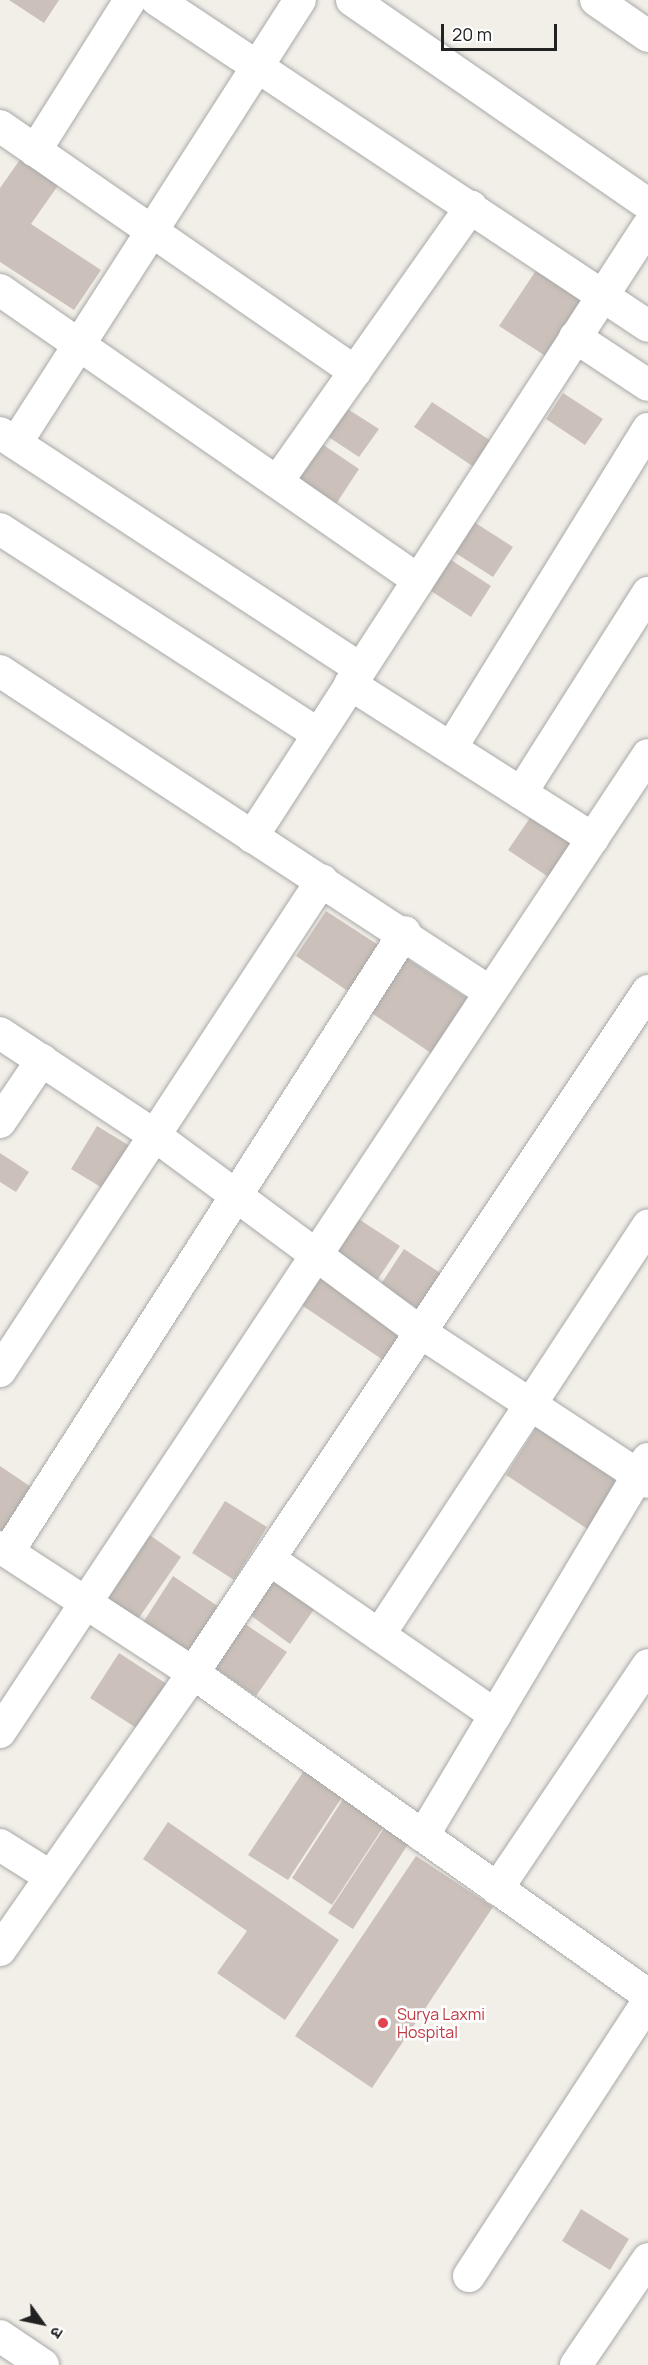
<!DOCTYPE html>
<meta charset="utf-8">
<style>
body{margin:0}
#map{position:relative;width:648px;height:2365px;overflow:hidden;background:#f2efe8;font-family:Manrope,"Noto Sans Devanagari",sans-serif}
div>[style]{position:absolute}
.building>*{inset:0;background:#cbc1ba}
.roads{filter:drop-shadow(0 0 2px #a9a9a9) drop-shadow(0 0 2px #a9a9a9)}
.street>*{height:32px;margin:-16px;padding:0 16px;transform-origin:16px;border-radius:16px;background:#fff}
.dots>*{width:16px;height:16px;translate:-50% -50%;box-sizing:border-box;border:3px solid #fff;border-radius:50%}
span{translate:-50% -50%;white-space:nowrap;text-align:center;line-height:1.15;-webkit-text-stroke:5px #fff;paint-order:stroke}
.health-label{font-size:16px;color:#be3a42}
.left{translate:0 -50%;text-align:left}
.north{position:absolute;left:12px;top:2293px;width:60px;height:60px;-webkit-text-stroke:4px #fff;paint-order:stroke;rotate:123deg;font-size:16px;font-weight:700;line-height:24px;text-align:center;color:#222}
.north::after{content:'';display:block;margin:auto;width:21px;height:27px;background:#222;clip-path:polygon(50% 0,100% 100%,50% 72%,0 100%)}
.scale{position:absolute;left:441px;top:24px;width:116px;height:27px;box-sizing:border-box;border:3px solid #222;border-top:0;padding-left:8px;font-size:18px;line-height:21px;white-space:nowrap;color:#222;-webkit-text-stroke:4px #fff;paint-order:stroke}
</style>
<div id="map">
<div class="building">
<i style="clip-path:polygon(9px 0,59px 0,44px 23px)"></i>
<i style="clip-path:polygon(26px 151px,64px 177px,31px 224px,101px 270px,74px 310px,0 262px,0 188px)"></i>
<i style="clip-path:polygon(543px 260px,590px 291px,547px 357px,499px 326px)"></i>
<i style="clip-path:polygon(563px 393px,603px 419px,585px 445px,546px 419px)"></i>
<i style="clip-path:polygon(432px 402px,494px 443px,477px 469px,414px 427px)"></i>
<i style="clip-path:polygon(346px 408px,379px 429px,359px 457px,327px 436px)"></i>
<i style="clip-path:polygon(322px 444px,359px 469px,336px 504px,299px 479px)"></i>
<i style="clip-path:polygon(474px 522px,513px 547px,493px 577px,454px 552px)"></i>
<i style="clip-path:polygon(448px 558px,491px 586px,471px 617px,428px 589px)"></i>
<i style="clip-path:polygon(534px 812px,578px 842px,553px 880px,508px 850px)"></i>
<i style="clip-path:polygon(326px 911px,389px 952px,358px 998px,296px 956px)"></i>
<i style="clip-path:polygon(400px 954px,467px 998px,431px 1053px,364px 1008px)"></i>
<i style="clip-path:polygon(97px 1126px,135px 1149px,109px 1192px,71px 1169px)"></i>
<i style="clip-path:polygon(0 1153px,29px 1172px,16px 1192px,0 1182px)"></i>
<i style="clip-path:polygon(354px 1216px,400px 1246px,376px 1282px,330px 1251px)"></i>
<i style="clip-path:polygon(404px 1249px,448px 1278px,424px 1313px,381px 1284px)"></i>
<i style="clip-path:polygon(320px 1273px,407px 1331px,386px 1362px,300px 1304px)"></i>
<i style="clip-path:polygon(538px 1425px,622px 1481px,589px 1530px,506px 1475px)"></i>
<i style="clip-path:polygon(0 1466px,37px 1491px,0 1535px)"></i>
<i style="clip-path:polygon(225px 1501px,267px 1527px,234px 1580px,192px 1553px)"></i>
<i style="clip-path:polygon(144px 1531px,181px 1557px,134px 1625px,97px 1600px)"></i>
<i style="clip-path:polygon(275px 1571px,319px 1602px,290px 1644px,246px 1612px)"></i>
<i style="clip-path:polygon(173px 1576px,222px 1609px,191px 1657px,142px 1624px)"></i>
<i style="clip-path:polygon(242px 1622px,287px 1652px,256px 1696px,212px 1666px)"></i>
<i style="clip-path:polygon(119px 1653px,170px 1686px,141px 1731px,90px 1698px)"></i>
<i style="clip-path:polygon(307px 1766px,346px 1791px,288px 1880px,248px 1855px)"></i>
<i style="clip-path:polygon(347px 1793px,388px 1820px,332px 1905px,292px 1878px)"></i>
<i style="clip-path:polygon(392px 1816px,416px 1832px,353px 1929px,328px 1913px)"></i>
<i style="clip-path:polygon(168px 1822px,339px 1940px,285px 2020px,217px 1973px,247px 1931px,143px 1859px)"></i>
<i style="clip-path:polygon(416px 1856px,493px 1907px,372px 2088px,295px 2036px)"></i>
<i style="clip-path:polygon(581px 2209px,629px 2239px,610px 2270px,562px 2241px)"></i>
</div>
<div class="roads">
<div class="street">
<i style="left:157px;top:0;width:589px;rotate:33.58deg"></i>
<i style="left:352px;top:0;width:359px;rotate:34.6deg"></i>
<i style="left:596px;top:0;width:63px;rotate:34.7deg"></i>
<i style="left:0;top:126px;width:432px;rotate:34.7deg"></i>
<i style="left:35px;top:151px;width:178px;rotate:-57.8deg"></i>
<i style="left:0;top:290px;width:509px;rotate:34.75deg"></i>
<i style="left:575px;top:337px;width:87px;rotate:33.3deg"></i>
<i style="left:0;top:433px;width:430px;rotate:33.2deg"></i>
<i style="left:16px;top:443px;width:526px;rotate:-57.34deg"></i>
<i style="left:277px;top:482px;width:337px;rotate:-54.8deg"></i>
<i style="left:0;top:529px;width:378px;rotate:32.8deg"></i>
<i style="left:0;top:671px;width:586px;rotate:33.23deg"></i>
<i style="left:350px;top:684px;width:288px;rotate:32.5deg"></i>
<i style="left:451px;top:748px;width:375px;rotate:-58.3deg"></i>
<i style="left:521px;top:793px;width:237px;rotate:-57.6deg"></i>
<i style="left:252px;top:837px;width:728px;rotate:-57.05deg"></i>
<i style="left:0;top:1033px;width:185px;rotate:33.5deg"></i>
<i style="left:154px;top:1135px;width:331px;rotate:36.5deg"></i>
<i style="left:420px;top:1332px;width:273px;rotate:33.3deg"></i>
<i style="left:0;top:1122px;width:75px;rotate:-55.9deg"></i>
<i style="left:0;top:1371px;width:587px;rotate:-56.74deg"></i>
<i style="left:0;top:1547px;width:230px;rotate:33.1deg"></i>
<i style="left:193px;top:1673px;width:557px;rotate:35.29deg"></i>
<i style="left:8px;top:1552px;width:736px;rotate:-57.37deg"></i>
<i style="left:269px;top:1559px;width:275px;rotate:34.6deg"></i>
<i style="left:379px;top:1635px;width:490px;rotate:-56.7deg"></i>
<i style="left:0;top:1732px;width:1172px;rotate:-56.45deg"></i>
<i style="left:423px;top:1836px;width:439px;rotate:-59.2deg"></i>
<i style="left:0;top:1845px;width:60px;rotate:32.1deg"></i>
<i style="left:497px;top:1889px;width:270px;rotate:-56deg"></i>
<i style="left:0;top:1950px;width:338px;rotate:-55.1deg"></i>
<i style="left:193px;top:1673px;width:820px;rotate:-56.29deg"></i>
<i style="left:469px;top:2276px;width:328px;rotate:-56.9deg"></i>
<i style="left:0;top:2336px;width:52px;rotate:34deg"></i>
<i style="left:576px;top:2365px;width:128px;rotate:-55.8deg"></i>
</div>
</div>
<div class="dots">
<i style="left:383px;top:2023px;background:#e0444e"></i>
</div>
<div class="health-label">
<span class="left" style="left:397px;top:2023px">Surya Laxmi<br>Hospital</span>
</div>
<div class="north">उ</div>
<div class="scale">20 m</div>
</div>
